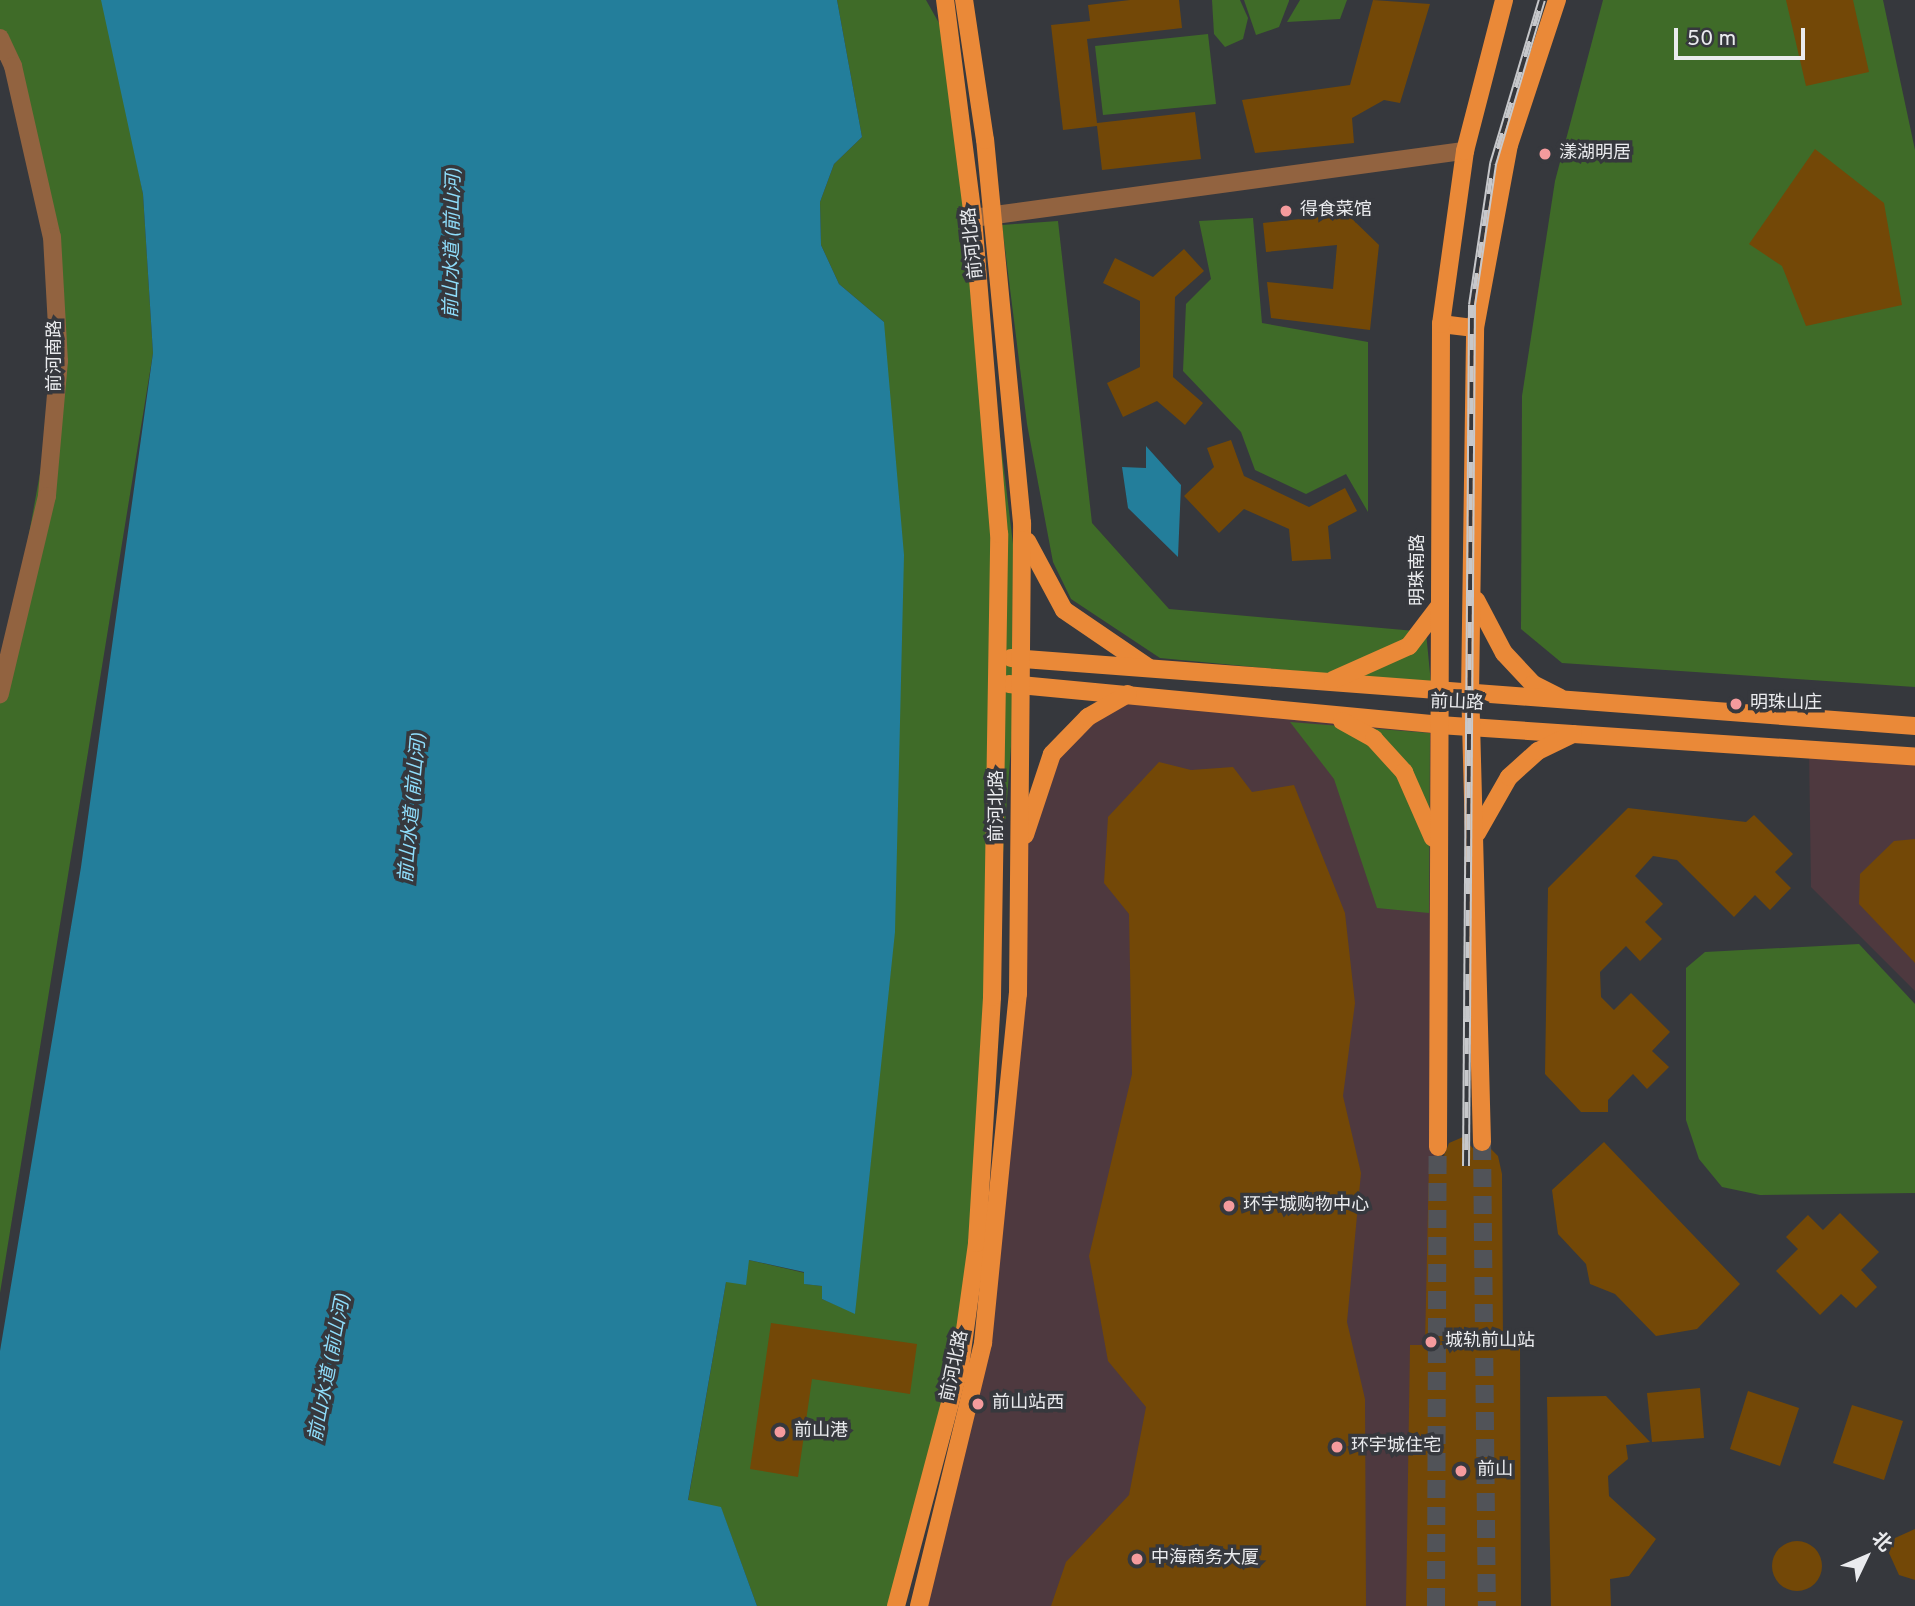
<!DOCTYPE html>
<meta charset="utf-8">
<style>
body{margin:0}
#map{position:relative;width:1915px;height:1606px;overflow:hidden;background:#36383d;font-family:Overpass,"Noto Sans SC",sans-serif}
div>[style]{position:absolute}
.commercial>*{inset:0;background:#4e393f}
.green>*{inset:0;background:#3f6b28}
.water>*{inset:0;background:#237e9b}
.building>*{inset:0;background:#734807}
.round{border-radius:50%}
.major-tunnel>*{height:18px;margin-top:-9px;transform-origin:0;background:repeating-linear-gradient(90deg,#515358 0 18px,transparent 0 27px)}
.minor>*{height:18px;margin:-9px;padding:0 9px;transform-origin:9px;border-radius:9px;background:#926340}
.major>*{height:18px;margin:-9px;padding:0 9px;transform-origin:9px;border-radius:9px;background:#ea8938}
.rail>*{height:8px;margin-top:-4px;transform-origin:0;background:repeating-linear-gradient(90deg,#36383d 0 16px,#c7c8cb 0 32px);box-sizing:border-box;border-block:2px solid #c7c8cb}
.dots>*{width:19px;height:19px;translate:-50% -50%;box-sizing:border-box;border:4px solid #36383d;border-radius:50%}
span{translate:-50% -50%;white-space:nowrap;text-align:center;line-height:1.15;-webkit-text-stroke:7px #36383d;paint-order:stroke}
.poi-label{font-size:18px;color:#eaebee}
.left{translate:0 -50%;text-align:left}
.street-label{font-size:18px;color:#eaebee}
.water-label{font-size:19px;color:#8fddfb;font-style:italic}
.north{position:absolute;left:1831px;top:1522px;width:70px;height:70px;-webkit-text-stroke:5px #36383d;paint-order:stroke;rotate:46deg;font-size:19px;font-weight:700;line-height:28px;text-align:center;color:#eaebee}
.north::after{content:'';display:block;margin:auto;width:24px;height:32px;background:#eaebee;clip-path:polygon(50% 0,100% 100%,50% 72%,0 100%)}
.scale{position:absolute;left:1674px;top:28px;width:131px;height:32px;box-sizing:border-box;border:4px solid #eaebee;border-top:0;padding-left:9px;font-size:21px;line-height:24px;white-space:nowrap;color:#eaebee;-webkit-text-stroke:5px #36383d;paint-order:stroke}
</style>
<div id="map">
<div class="commercial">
<i style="clip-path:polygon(1128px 694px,1439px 726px,1436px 1606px,918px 1606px,984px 1343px,1019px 858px,1052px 755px)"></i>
<i style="clip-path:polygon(1809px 750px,1915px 758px,1915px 991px,1811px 887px)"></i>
</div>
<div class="green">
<i style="clip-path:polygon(0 0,107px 0,143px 194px,153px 353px,0 1293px,0 694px,58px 374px,52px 237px,0 38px)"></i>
<i style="clip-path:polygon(837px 0,926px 0,953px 48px,1013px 544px,1012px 733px,970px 1294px,890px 1606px,757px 1606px,721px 1508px,688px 1501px,726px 1282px,749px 1260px,805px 1273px,805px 1284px,822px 1286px,822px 1299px,855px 1313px,884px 322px,839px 284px,821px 245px,820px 202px,834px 164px,862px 137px)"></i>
<i style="clip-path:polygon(1212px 0,1240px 0,1248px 18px,1243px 39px,1225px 47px,1214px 34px)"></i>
<i style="clip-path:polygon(1244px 0,1289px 0,1289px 1px,1279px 27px,1256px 35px)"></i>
<i style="clip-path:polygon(1300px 0,1347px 0,1340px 19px,1287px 22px)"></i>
<i style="clip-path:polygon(1603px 0,1883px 0,1915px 150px,1915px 687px,1562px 663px,1521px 629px,1522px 396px,1555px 181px)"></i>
<i style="clip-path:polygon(1208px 34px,1216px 104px,1103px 115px,1095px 46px)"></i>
<i style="clip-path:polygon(1253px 218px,1262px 323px,1368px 342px,1368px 512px,1346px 474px,1306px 494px,1255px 470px,1241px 432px,1183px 371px,1186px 304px,1211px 279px,1199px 221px)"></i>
<i style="clip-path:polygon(1058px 221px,1092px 523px,1169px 609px,1426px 632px,1431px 684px,1160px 658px,1071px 599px,1053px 562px,1027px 424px,1002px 225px)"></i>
<i style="clip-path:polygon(1290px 722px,1430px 733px,1429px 913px,1377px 908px,1334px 779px)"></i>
<i style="clip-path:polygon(1859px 944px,1915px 1004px,1915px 1193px,1760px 1195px,1722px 1187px,1699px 1159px,1686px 1120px,1686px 968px,1705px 952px)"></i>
</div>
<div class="water">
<i style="clip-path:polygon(101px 0,837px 0,862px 137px,834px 164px,820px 202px,821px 245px,839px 284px,884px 322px,904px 555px,895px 932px,855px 1314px,822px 1299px,822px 1286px,804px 1284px,804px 1272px,749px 1260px,746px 1285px,726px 1282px,688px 1500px,721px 1507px,757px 1606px,0 1606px,0 1351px,81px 867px,153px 353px,143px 194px)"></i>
<i style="clip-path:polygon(1146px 446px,1181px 485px,1178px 557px,1128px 508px,1122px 467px,1146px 468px)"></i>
</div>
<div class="building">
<i style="clip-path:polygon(1130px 0,1179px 0,1182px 28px,1087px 39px,1097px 123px,1195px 112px,1201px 159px,1102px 170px,1097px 126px,1063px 130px,1051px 25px,1090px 21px,1088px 5px)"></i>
<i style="clip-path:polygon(1373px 0,1430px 4px,1400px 103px,1384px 100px,1352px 118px,1354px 143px,1255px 153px,1242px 100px,1350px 85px)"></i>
<i style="clip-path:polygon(1786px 0,1853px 0,1869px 72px,1806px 86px)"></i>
<i style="clip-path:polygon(1815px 149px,1884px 203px,1902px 305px,1806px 326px,1782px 266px,1749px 244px)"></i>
<i style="clip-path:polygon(1347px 214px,1379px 245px,1370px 330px,1271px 318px,1267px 282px,1333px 289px,1337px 245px,1266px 252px,1263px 223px)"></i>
<i style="clip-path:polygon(1184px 249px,1204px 271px,1175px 297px,1173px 377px,1203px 403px,1185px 425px,1157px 401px,1123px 417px,1107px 383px,1140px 367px,1140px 301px,1103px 283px,1115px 258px,1153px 277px)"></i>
<i style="clip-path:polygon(1231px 440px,1244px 476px,1309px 507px,1345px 488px,1357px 511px,1328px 526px,1331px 559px,1292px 561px,1289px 529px,1244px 509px,1219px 533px,1184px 496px,1214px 467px,1207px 448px)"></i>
<i style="clip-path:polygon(1159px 762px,1191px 770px,1233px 767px,1252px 792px,1294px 785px,1345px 913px,1355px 1003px,1343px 1096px,1361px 1173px,1347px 1322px,1365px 1399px,1366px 1606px,1051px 1606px,1066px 1562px,1129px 1495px,1146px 1407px,1108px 1361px,1089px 1256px,1132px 1074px,1129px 914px,1104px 883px,1108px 817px)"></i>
<i style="clip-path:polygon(1628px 808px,1746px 822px,1754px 815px,1793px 854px,1775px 872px,1791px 888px,1770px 910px,1755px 895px,1734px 917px,1677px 860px,1653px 856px,1635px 876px,1663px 904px,1645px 922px,1662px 939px,1640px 961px,1626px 946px,1600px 972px,1601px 997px,1614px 1010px,1631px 993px,1670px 1032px,1652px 1051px,1669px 1067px,1647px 1089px,1633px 1074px,1608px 1100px,1608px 1112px,1581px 1112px,1545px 1074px,1548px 888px)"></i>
<i style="clip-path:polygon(1915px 839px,1915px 963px,1859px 904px,1860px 874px,1894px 841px)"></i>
<i style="clip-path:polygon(1463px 1137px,1476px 1152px,1491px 1149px,1498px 1156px,1502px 1174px,1503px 1343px,1520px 1343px,1521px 1606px,1406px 1606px,1410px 1345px,1425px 1345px,1429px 1162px,1431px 1156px,1444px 1156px,1449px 1143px)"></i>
<i style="clip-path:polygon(1604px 1142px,1740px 1284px,1697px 1329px,1656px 1336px,1615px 1294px,1590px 1284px,1586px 1264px,1558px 1234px,1552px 1190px)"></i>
<i style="clip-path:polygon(1840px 1213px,1879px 1252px,1861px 1270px,1877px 1287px,1856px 1308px,1841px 1294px,1820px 1315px,1776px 1271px,1798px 1249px,1786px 1237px,1808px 1215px,1823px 1230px)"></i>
<i style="clip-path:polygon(771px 1323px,917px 1344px,910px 1394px,812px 1379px,798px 1477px,750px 1469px)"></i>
<i style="clip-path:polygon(1700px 1388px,1704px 1438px,1652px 1442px,1647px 1393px)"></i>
<i style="clip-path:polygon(1748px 1391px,1799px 1408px,1780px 1466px,1730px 1449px)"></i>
<i style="clip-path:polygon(1606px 1396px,1650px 1442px,1626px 1445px,1628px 1459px,1608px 1476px,1609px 1496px,1656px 1539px,1629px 1576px,1610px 1579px,1611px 1606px,1551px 1606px,1547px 1397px)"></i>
<i style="clip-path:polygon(1852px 1405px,1903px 1421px,1884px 1480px,1833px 1463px)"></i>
<i style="clip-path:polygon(1915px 1529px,1915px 1580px,1899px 1575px,1889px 1553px,1895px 1538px)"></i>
<i class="round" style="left:1772px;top:1541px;width:50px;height:50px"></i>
</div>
<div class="major-tunnel">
<i style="left:1482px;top:1142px;width:464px;rotate:89.4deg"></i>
<i style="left:1436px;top:1606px;width:459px;rotate:-89.8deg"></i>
</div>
<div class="minor">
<i style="left:0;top:38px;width:31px;rotate:65deg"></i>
<i style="left:13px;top:66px;width:175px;rotate:77.2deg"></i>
<i style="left:52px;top:237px;width:124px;rotate:86.8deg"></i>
<i style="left:59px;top:361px;width:136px;rotate:95.1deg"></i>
<i style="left:47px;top:496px;width:204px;rotate:103.4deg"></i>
<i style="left:973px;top:218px;width:497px;rotate:-7.8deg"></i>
</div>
<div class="major">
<i style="left:1441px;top:324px;width:34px;rotate:7deg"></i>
<i style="left:1027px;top:541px;width:78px;rotate:61.8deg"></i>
<i style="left:1064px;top:610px;width:103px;rotate:34.3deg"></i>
<i style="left:1476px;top:600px;width:60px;rotate:62.2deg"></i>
<i style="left:1504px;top:653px;width:42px;rotate:46.9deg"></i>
<i style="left:1533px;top:684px;width:30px;rotate:27deg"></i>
<i style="left:1011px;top:658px;width:907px;rotate:4.3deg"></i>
<i style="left:1333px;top:680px;width:83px;rotate:-24.1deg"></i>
<i style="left:1409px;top:646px;width:48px;rotate:-52.7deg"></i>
<i style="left:1009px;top:684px;width:432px;rotate:5.4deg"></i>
<i style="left:1439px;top:725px;width:477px;rotate:3.8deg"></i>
<i style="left:1342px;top:721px;width:37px;rotate:29deg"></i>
<i style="left:1374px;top:739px;width:45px;rotate:47.7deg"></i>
<i style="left:1404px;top:772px;width:72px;rotate:66.3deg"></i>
<i style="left:1477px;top:833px;width:64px;rotate:-60.3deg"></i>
<i style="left:1509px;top:777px;width:39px;rotate:-42deg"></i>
<i style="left:1538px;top:751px;width:39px;rotate:-26deg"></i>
<i style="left:1025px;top:835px;width:85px;rotate:-71.6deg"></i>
<i style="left:1052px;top:754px;width:52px;rotate:-45.8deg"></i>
<i style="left:1088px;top:717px;width:46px;rotate:-29.9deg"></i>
<i style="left:1482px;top:1142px;width:447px;rotate:-91.5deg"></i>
<i style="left:1470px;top:695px;width:367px;rotate:-89.2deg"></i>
<i style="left:1475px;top:328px;width:186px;rotate:-79.5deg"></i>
<i style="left:1509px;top:145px;width:153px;rotate:-71.7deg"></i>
<i style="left:1438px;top:1147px;width:823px;rotate:-89.79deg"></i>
<i style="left:1441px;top:324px;width:175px;rotate:-82.1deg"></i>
<i style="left:1465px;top:151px;width:156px;rotate:-75.5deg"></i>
<i style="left:896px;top:1606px;width:248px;rotate:-75.1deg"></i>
<i style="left:960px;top:1366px;width:124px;rotate:-82.1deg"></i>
<i style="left:977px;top:1243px;width:246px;rotate:-86.5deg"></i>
<i style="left:992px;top:997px;width:463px;rotate:-89.1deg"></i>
<i style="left:999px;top:534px;width:317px;rotate:-94.7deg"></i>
<i style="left:973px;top:218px;width:220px;rotate:-97.3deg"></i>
<i style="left:919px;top:1606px;width:271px;rotate:-76.3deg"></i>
<i style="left:983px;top:1343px;width:351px;rotate:-84.3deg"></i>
<i style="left:1018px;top:994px;width:471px;rotate:-89.5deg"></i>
<i style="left:1022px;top:523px;width:385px;rotate:-95.5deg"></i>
<i style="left:985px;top:140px;width:142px;rotate:-98.5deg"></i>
</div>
<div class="rail">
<i style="left:1466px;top:1166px;width:861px;rotate:-89.6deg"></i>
<i style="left:1472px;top:305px;width:143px;rotate:-81.5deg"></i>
<i style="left:1493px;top:164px;width:171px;rotate:-73.4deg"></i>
</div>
<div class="dots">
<i style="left:1545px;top:154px;background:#f59b9d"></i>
<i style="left:1286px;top:211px;background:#f59b9d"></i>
<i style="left:1736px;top:704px;background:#f59b9d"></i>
<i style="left:1229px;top:1206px;background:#f59b9d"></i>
<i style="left:1431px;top:1342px;background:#f59b9d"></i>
<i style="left:978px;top:1404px;background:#f59b9d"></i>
<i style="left:780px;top:1432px;background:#f59b9d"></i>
<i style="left:1337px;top:1447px;background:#f59b9d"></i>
<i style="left:1461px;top:1471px;background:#f59b9d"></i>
<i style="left:1137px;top:1559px;background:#f59b9d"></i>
</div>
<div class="poi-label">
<span class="left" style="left:1559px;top:154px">漾湖明居</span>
<span class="left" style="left:1300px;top:211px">得食菜馆</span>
<span class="left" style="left:1750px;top:704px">明珠山庄</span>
<span class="left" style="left:1243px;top:1206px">环宇城购物中心</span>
<span class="left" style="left:1445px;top:1342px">城轨前山站</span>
<span class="left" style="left:992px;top:1404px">前山站西</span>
<span class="left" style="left:794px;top:1432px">前山港</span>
<span class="left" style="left:1351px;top:1447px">环宇城住宅</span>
<span class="left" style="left:1477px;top:1471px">前山</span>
<span class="left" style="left:1151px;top:1559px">中海商务大厦</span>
</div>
<div class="street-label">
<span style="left:974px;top:243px;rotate:-96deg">前河北路</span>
<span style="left:56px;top:356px;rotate:-90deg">前河南路</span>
<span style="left:1419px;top:570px;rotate:-90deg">明珠南路</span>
<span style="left:1457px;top:704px;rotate:2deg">前山路</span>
<span style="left:998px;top:806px;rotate:-90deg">前河北路</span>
<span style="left:956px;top:1366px;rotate:-78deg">前河北路</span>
</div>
<div class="water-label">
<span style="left:454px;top:243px;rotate:-89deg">前山水道 (前山河)</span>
<span style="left:414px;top:808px;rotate:-85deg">前山水道 (前山河)</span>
<span style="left:331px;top:1368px;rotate:-79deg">前山水道 (前山河)</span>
</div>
<div class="north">北</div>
<div class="scale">50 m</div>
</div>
